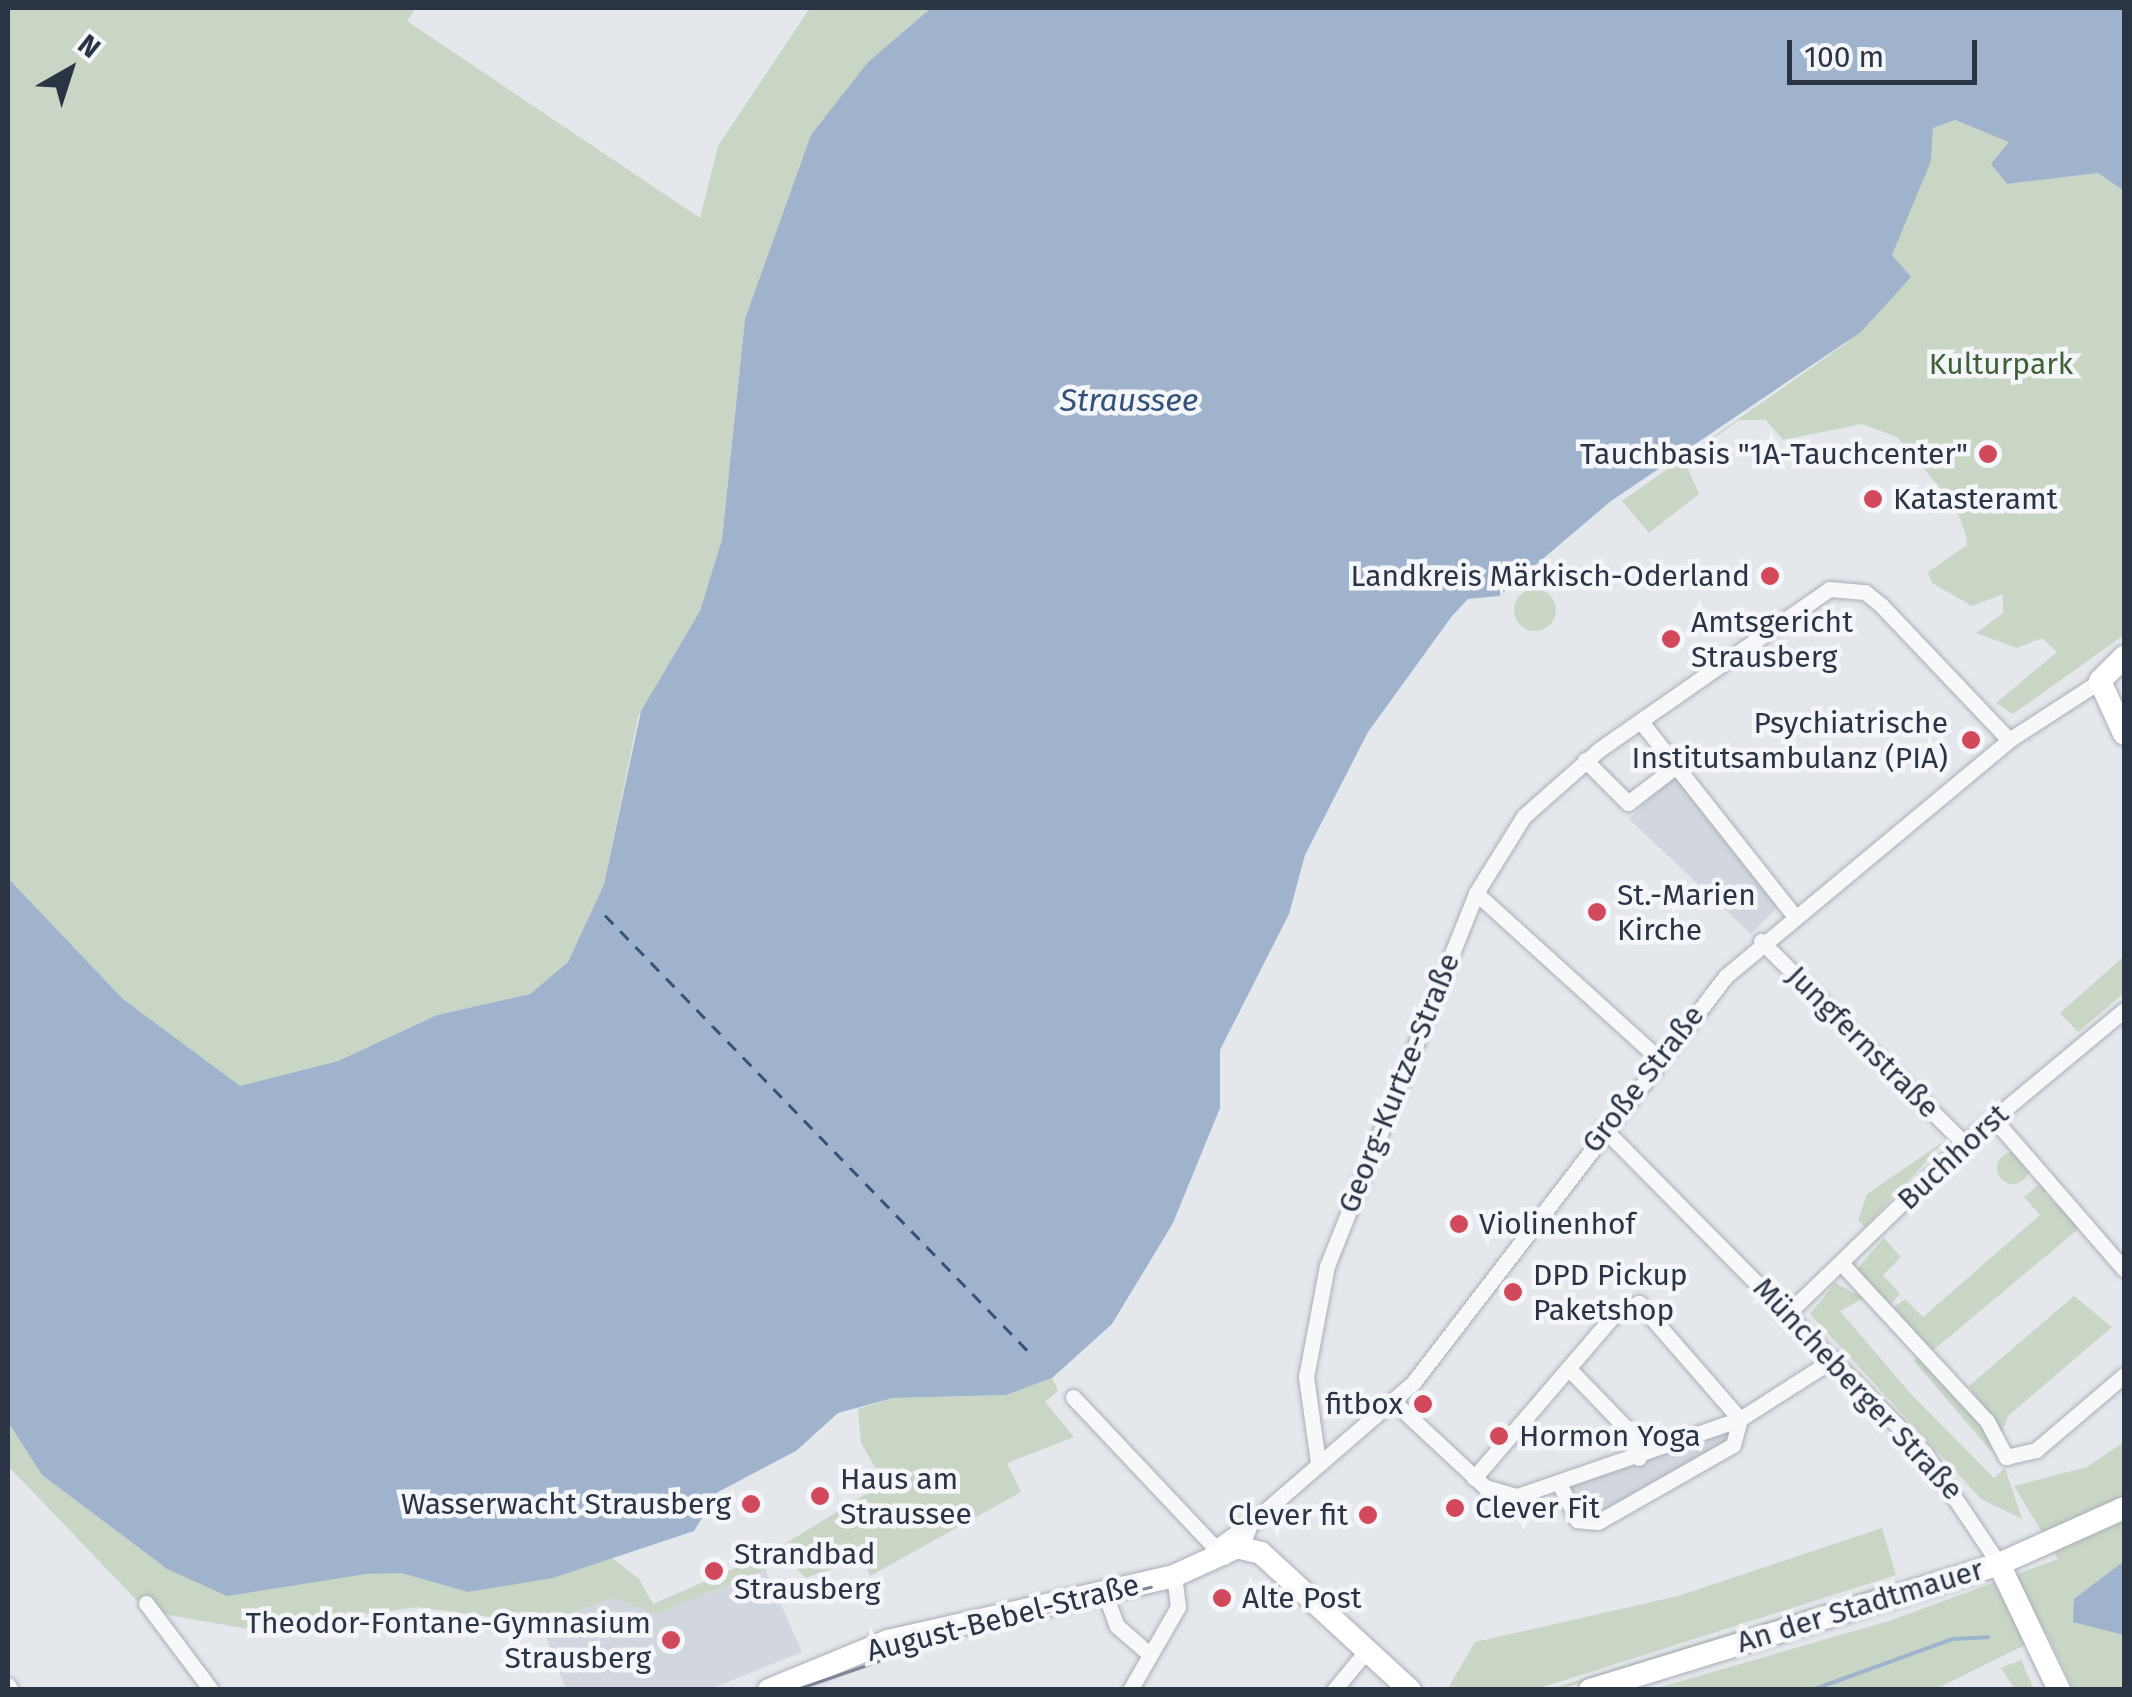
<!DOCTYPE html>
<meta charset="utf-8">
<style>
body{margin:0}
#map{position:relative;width:2132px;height:1697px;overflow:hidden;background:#e4e7ec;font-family:"Fira Sans",sans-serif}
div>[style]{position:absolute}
.built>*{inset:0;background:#d2d6de}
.green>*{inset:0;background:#c9d6c5}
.round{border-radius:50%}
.water>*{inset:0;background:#9fb4cc}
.stream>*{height:4px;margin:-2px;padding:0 2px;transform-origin:2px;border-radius:2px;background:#9fb4cc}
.ferry>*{height:2.5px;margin-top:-1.25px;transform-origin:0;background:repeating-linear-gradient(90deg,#34527a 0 12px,transparent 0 22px)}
.roads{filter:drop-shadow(0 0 2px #a9aeb7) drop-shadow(0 0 2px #a9aeb7)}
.street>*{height:15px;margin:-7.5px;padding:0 7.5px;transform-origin:7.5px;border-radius:7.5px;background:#f7f8fa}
.secondary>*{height:22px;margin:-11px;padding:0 11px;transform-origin:11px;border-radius:11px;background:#fff}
.tram>*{height:2.5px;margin:-1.25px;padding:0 1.25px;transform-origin:1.25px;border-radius:1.25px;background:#7d8696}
.dots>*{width:28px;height:28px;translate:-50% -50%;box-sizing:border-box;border:5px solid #f4f6f9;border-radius:50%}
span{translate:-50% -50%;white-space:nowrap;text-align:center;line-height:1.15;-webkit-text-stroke:9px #f4f6f9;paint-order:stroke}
.park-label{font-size:30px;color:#3f6138}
.poi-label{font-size:30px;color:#2b3445}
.right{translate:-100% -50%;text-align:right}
.left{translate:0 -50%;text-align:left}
.street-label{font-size:30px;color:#2b3445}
.water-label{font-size:32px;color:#34527a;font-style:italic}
.frame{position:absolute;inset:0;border:10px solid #2b3445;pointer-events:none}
.north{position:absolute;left:20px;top:20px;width:100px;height:100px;-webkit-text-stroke:8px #f4f6f9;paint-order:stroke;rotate:39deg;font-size:28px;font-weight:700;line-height:40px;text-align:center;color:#2b3445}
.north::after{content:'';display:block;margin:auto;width:35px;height:45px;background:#2b3445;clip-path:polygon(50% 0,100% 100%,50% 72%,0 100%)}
.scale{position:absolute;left:1787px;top:40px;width:190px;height:45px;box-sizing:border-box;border:5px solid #2b3445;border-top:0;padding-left:12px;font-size:30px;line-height:35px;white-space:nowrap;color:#2b3445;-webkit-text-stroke:8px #f4f6f9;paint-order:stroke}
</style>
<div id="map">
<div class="built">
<i style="clip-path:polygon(1682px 767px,1788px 896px,1751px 934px,1629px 819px)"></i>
<i style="clip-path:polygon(1740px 1419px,1733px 1445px,1589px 1524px,1561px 1487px)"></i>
<i style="clip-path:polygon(765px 1569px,802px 1652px,710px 1689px,566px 1689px,541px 1624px,612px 1598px,656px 1614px)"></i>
</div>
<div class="green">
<i style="clip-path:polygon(8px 8px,416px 8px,407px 21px,700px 218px,718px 146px,810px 8px,931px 8px,868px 62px,745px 319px,722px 539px,700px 611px,638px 717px,604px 884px,568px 962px,530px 994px,437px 1015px,338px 1061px,240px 1087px,123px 999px,8px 878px)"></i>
<i style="clip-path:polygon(1955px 120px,2010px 142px,2007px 184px,2098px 173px,2124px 191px,2124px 635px,2013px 714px,1996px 703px,2057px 652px,2042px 638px,2017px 648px,1976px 633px,2003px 613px,2003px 594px,1972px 606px,1932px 583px,1928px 572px,1967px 545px,1966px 535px,1955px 506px,1897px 437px,1862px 424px,1783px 440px,1766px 420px,1739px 420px,1684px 460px,1699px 494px,1649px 533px,1622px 501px,1845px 344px,1910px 277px,1892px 256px,1898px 229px,1931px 161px,1933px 128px)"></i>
<i class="round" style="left:1514px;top:589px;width:42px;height:42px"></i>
<i style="clip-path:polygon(2122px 958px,2124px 993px,2078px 1032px,2060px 1013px)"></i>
<i style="clip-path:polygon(1947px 1139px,1865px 1227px,1858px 1220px,1867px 1194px)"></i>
<i class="round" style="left:1997px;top:1152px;width:32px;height:32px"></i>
<i style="clip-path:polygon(2038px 1185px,2051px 1186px,2044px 1194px,2082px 1226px,1931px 1352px,1894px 1307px,1905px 1299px,1923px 1317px,2040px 1215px,2024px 1197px)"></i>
<i style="clip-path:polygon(1884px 1238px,1901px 1257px,1883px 1275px,1900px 1294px,1890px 1305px,1856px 1270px)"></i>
<i style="clip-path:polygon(1835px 1283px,1864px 1298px,1840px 1311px,1910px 1393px,1994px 1478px,2005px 1468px,2022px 1519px,1981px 1499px,1810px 1314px)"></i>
<i style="clip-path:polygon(2074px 1296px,2112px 1327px,2008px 1416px,2001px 1435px,1969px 1386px)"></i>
<i style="clip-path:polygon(1919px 1356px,1989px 1432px,1993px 1446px,1991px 1451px,1914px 1361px)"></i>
<i style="clip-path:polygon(1052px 1378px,1058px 1391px,1045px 1402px,1074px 1437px,1007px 1463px,1021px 1492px,870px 1576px,863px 1558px,806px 1578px,788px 1560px,656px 1614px,612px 1598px,541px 1624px,417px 1607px,253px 1630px,147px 1611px,8px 1466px,8px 1422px,42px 1475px,167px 1569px,401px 1573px,468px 1592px,611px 1557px,639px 1579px,653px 1604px,770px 1553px,884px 1483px,861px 1443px,858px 1409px,893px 1398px,1006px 1395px)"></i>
<i style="clip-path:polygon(2124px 1442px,2124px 1689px,2073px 1689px,2047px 1634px,1936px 1689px,1650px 1690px,1889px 1621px,2058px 1559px,2014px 1486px,2087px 1467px)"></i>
<i style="clip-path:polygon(1882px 1528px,1896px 1575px,1543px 1687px,1448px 1688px,1475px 1642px,1678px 1596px)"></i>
<i style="clip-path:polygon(1900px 1580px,1779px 1623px,1561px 1689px,1547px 1690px)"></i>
<i style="clip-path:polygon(2021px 1660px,2034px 1689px,2015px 1689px,2001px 1668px)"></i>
</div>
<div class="water">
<i style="clip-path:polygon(931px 8px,2124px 8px,2124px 191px,2098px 173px,2007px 184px,1991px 164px,2009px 142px,1955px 120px,1933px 128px,1931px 161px,1892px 255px,1911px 277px,1861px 332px,1611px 501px,1499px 596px,1468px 599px,1452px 616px,1368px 732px,1305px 855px,1289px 914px,1220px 1050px,1220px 1108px,1173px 1223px,1112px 1324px,1052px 1378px,1006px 1395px,893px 1398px,838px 1413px,796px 1451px,718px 1492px,694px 1531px,553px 1578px,468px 1592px,401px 1573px,366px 1574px,227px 1596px,167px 1569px,42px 1475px,8px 1422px,8px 878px,123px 999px,240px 1086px,338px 1061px,437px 1015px,530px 994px,568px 962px,604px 884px,641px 711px,700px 611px,722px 539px,745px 319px,811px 135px,868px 62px)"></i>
<i style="clip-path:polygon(2124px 1561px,2124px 1635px,2073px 1622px,2074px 1599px)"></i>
</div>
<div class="stream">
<i style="left:1812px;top:1690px;width:150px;rotate:-19.9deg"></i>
<i style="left:1953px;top:1639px;width:35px;rotate:-3deg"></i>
</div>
<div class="ferry">
<i style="left:605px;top:915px;width:613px;rotate:45.86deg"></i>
</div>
<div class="roads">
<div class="street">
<i style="left:1642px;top:723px;width:242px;rotate:51.7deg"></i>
<i style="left:1585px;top:760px;width:61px;rotate:45deg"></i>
<i style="left:1628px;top:803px;width:59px;rotate:-37.5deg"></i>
<i style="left:1476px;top:893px;width:246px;rotate:42.2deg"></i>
<i style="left:1761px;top:941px;width:286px;rotate:44.9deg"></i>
<i style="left:1993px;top:1118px;width:200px;rotate:49.1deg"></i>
<i style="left:1603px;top:1128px;width:456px;rotate:45.3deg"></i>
<i style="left:1924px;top:1452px;width:135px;rotate:56.2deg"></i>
<i style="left:1841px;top:1263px;width:215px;rotate:47.3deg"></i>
<i style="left:1987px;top:1421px;width:41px;rotate:62.2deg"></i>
<i style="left:2006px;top:1457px;width:31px;rotate:-13deg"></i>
<i style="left:2036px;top:1450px;width:116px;rotate:-40.4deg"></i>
<i style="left:1789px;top:1312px;width:243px;rotate:-44deg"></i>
<i style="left:1964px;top:1143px;width:208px;rotate:-39.7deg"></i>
<i style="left:1571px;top:1371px;width:81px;rotate:46deg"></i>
<i style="left:1627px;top:1429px;width:31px;rotate:68deg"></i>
<i style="left:1073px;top:1397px;width:220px;rotate:46.7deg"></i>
<i style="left:1395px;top:1403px;width:123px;rotate:43deg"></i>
<i style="left:1485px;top:1487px;width:33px;rotate:16deg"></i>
<i style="left:1517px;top:1496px;width:236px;rotate:-19deg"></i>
<i style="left:1740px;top:1419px;width:112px;rotate:-32.6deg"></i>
<i style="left:1318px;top:1462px;width:86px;rotate:-98deg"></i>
<i style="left:1306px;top:1377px;width:113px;rotate:-79.3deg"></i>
<i style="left:1327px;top:1266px;width:402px;rotate:-68.2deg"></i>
<i style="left:1476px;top:893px;width:91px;rotate:-58.1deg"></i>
<i style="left:1524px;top:816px;width:101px;rotate:-41.4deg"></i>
<i style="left:1600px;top:749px;width:279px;rotate:-34.9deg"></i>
<i style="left:1829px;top:589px;width:36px;rotate:5deg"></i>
<i style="left:1865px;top:592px;width:21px;rotate:39deg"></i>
<i style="left:1881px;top:605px;width:186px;rotate:46.5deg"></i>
<i style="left:1474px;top:1478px;width:213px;rotate:-49.4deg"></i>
<i style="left:1613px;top:1316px;width:29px;rotate:-27deg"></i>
<i style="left:1639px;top:1303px;width:154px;rotate:49deg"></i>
<i style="left:1740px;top:1419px;width:27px;rotate:105deg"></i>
<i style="left:1733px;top:1445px;width:155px;rotate:150.3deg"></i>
<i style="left:1598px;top:1522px;width:21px;rotate:-175deg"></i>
<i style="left:1577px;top:1520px;width:37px;rotate:-116deg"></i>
<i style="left:1242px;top:1545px;width:22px;rotate:-69deg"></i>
<i style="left:1250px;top:1524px;width:216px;rotate:-40.9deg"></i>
<i style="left:1413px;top:1383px;width:513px;rotate:-52.44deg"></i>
<i style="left:1726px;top:976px;width:368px;rotate:-39.8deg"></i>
<i style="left:2009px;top:740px;width:108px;rotate:-33deg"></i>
<i style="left:1216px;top:1547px;width:47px;rotate:-34.7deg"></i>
<i style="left:1104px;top:1591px;width:37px;rotate:70deg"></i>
<i style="left:1117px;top:1626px;width:41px;rotate:41.1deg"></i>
<i style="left:146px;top:1603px;width:109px;rotate:53.2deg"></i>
<i style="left:8px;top:1685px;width:6px;rotate:59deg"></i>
<i style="left:1130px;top:1690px;width:96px;rotate:-60deg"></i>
<i style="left:1178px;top:1607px;width:31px;rotate:-97deg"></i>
<i style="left:1334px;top:1690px;width:45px;rotate:-50.4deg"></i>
</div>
<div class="secondary">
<i style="left:2124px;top:657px;width:34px;rotate:135deg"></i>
<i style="left:2100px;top:681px;width:58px;rotate:65.6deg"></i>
<i style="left:1229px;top:1545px;width:33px;rotate:14deg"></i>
<i style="left:1261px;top:1553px;width:202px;rotate:42.6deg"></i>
<i style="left:1999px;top:1564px;width:140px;rotate:64.5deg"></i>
<i style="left:769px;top:1690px;width:129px;rotate:-22.4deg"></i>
<i style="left:888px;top:1641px;width:293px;rotate:-12.8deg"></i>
<i style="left:1174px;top:1576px;width:75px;rotate:-24.5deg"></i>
<i style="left:1590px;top:1690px;width:428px;rotate:-17.1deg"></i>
<i style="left:1999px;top:1564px;width:137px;rotate:-24.1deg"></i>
</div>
</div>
<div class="tram">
<i style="left:794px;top:1690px;width:179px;rotate:-18.9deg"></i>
<i style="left:963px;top:1632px;width:193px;rotate:-13.5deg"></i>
</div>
<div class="dots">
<i style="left:1988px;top:454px;background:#d1495b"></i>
<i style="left:1873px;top:499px;background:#d1495b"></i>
<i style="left:1770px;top:576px;background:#d1495b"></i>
<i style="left:1671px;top:639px;background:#d1495b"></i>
<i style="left:1971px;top:740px;background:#d1495b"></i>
<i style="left:1597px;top:912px;background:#d1495b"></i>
<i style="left:1459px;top:1224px;background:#d1495b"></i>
<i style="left:1513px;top:1292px;background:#d1495b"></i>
<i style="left:1423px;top:1404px;background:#d1495b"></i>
<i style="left:1499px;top:1436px;background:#d1495b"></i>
<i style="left:820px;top:1496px;background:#d1495b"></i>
<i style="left:751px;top:1504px;background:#d1495b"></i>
<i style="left:1455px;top:1508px;background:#d1495b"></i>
<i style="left:1368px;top:1515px;background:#d1495b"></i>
<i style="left:714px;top:1571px;background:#d1495b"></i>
<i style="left:1222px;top:1598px;background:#d1495b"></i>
<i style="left:671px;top:1640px;background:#d1495b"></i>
</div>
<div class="park-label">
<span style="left:2001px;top:364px">Kulturpark</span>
</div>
<div class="poi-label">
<span class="right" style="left:1968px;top:454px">Tauchbasis "1A-Tauchcenter"</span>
<span class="left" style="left:1893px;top:499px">Katasteramt</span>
<span class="right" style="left:1750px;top:576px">Landkreis Märkisch-Oderland</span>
<span class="left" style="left:1691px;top:639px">Amtsgericht<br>Strausberg</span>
<span class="right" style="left:1948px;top:740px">Psychiatrische<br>Institutsambulanz (PIA)</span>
<span class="left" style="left:1617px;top:912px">St.-Marien<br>Kirche</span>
<span class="left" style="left:1479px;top:1224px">Violinenhof</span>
<span class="left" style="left:1533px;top:1292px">DPD Pickup<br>Paketshop</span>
<span class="right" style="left:1403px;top:1404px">fitbox</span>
<span class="left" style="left:1519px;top:1436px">Hormon Yoga</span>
<span class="left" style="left:840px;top:1496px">Haus am<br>Straussee</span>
<span class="right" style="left:731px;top:1504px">Wasserwacht Strausberg</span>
<span class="left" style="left:1475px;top:1508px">Clever Fit</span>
<span class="right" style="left:1348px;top:1515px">Clever fit</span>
<span class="left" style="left:734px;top:1571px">Strandbad<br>Strausberg</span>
<span class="left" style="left:1242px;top:1598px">Alte Post</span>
<span class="right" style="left:651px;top:1640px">Theodor-Fontane-Gymnasium<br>Strausberg</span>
</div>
<div class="street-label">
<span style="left:1863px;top:1042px;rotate:45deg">Jungfernstraße</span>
<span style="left:1643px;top:1079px;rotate:-52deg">Große Straße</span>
<span style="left:1399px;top:1083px;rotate:-68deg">Georg-Kurtze-Straße</span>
<span style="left:1953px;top:1157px;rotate:-43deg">Buchhorst</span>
<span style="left:1858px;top:1389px;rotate:47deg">Müncheberger Straße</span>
<span style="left:1860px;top:1606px;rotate:-17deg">An der Stadtmauer</span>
<span style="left:1003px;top:1618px;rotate:-14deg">August-Bebel-Straße</span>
</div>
<div class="water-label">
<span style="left:1129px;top:400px">Straussee</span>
</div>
<div class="frame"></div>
<div class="north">N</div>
<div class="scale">100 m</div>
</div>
